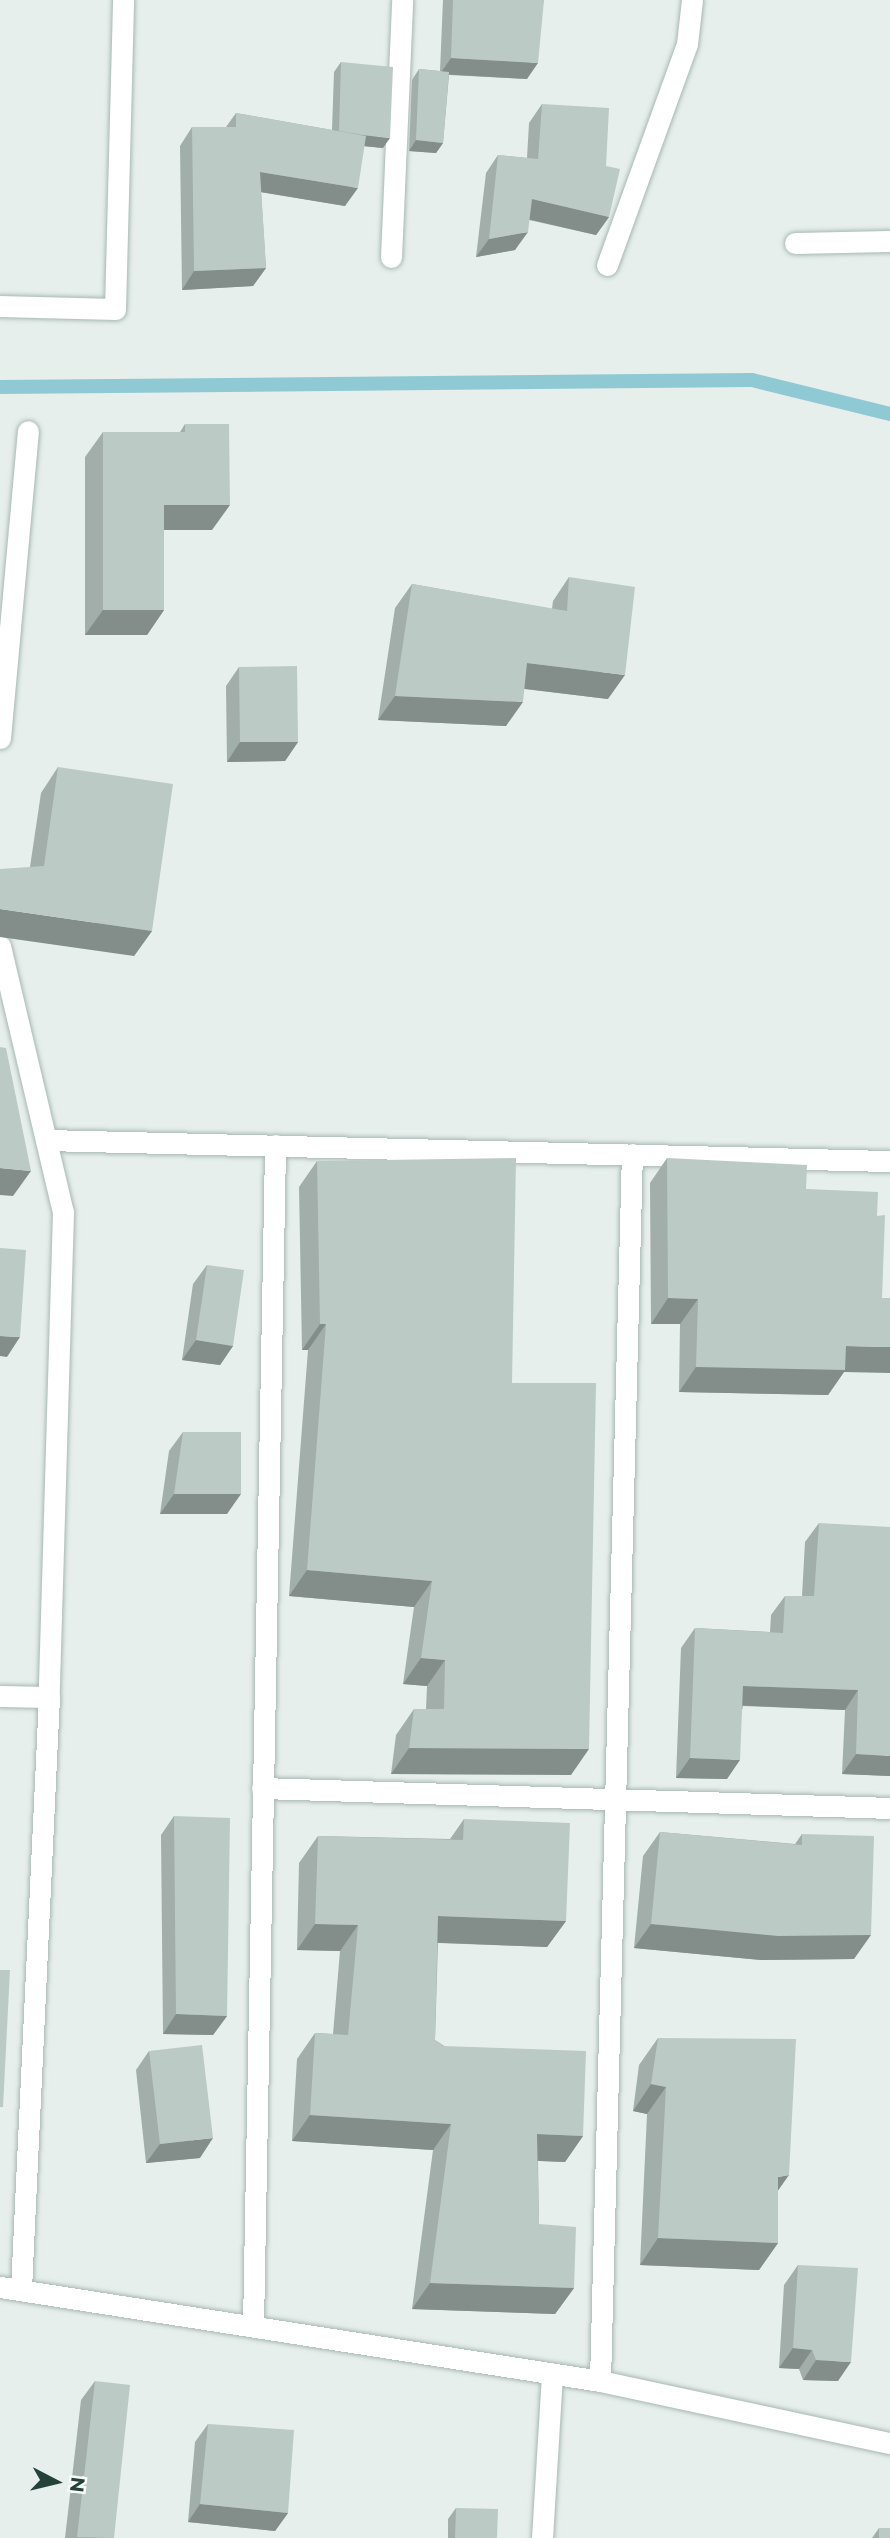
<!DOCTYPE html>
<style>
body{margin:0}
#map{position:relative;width:890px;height:2538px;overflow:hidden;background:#e6efeb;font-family:Montserrat,sans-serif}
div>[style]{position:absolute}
.stream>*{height:14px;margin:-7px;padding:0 7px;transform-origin:7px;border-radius:7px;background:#8ec9d4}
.roads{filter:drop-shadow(0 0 2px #a8b8b2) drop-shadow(0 0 2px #a8b8b2)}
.minor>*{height:21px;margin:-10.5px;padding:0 10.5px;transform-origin:10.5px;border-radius:10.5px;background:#fff}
.wall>*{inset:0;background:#a1aea9}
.shaded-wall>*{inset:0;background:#838d89}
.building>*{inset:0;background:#bbcac4}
span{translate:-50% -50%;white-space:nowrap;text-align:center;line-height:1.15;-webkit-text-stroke:5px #f7fbf9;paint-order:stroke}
.north{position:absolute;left:21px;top:2447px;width:70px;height:70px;-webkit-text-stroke:5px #f7fbf9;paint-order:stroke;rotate:97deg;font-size:19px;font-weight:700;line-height:28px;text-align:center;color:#24423a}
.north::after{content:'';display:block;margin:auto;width:24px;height:32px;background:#24423a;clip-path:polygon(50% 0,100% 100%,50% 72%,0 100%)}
</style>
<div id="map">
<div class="stream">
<i style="left:0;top:387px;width:752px;rotate:-0.53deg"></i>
<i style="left:752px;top:380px;width:142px;rotate:13.8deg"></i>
</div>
<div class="roads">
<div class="minor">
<i style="left:795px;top:243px;width:95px;rotate:-1.2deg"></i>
<i style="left:391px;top:257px;width:257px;rotate:-87.5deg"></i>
<i style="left:607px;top:265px;width:235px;rotate:-70.1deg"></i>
<i style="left:687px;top:44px;width:44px;rotate:-83.5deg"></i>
<i style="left:0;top:306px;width:115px;rotate:1.5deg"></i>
<i style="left:115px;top:309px;width:309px;rotate:-88.5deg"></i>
<i style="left:0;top:738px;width:308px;rotate:-84.8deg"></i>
<i style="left:0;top:946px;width:273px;rotate:76.7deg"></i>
<i style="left:63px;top:1212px;width:485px;rotate:91.7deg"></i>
<i style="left:49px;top:1697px;width:592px;rotate:92.71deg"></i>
<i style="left:46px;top:1140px;width:844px;rotate:1.43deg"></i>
<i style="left:0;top:1696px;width:49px;rotate:1.2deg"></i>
<i style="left:262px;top:1788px;width:628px;rotate:1.82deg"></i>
<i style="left:0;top:2287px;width:607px;rotate:8.9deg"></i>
<i style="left:600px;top:2381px;width:297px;rotate:12.1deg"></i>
<i style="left:253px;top:2326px;width:1181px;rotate:-88.93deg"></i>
<i style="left:600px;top:2381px;width:1227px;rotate:-88.51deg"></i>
<i style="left:542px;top:2538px;width:163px;rotate:-86.5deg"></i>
</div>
</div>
<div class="wall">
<i style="clip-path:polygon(443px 0,544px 0,527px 79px,449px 75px,443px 143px,436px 153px,409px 151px,412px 80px,419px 69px,440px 71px)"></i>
<i style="clip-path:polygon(341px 62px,383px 148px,364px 146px,345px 206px,261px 192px,266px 268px,253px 286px,182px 290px,180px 146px,192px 127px,226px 127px,236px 113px,332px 130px,334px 72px)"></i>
<i style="clip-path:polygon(542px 104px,609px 217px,596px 235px,529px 220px,515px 250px,476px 257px,486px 173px,498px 155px,527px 158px,529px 123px)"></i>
<i style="clip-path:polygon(185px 424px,212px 530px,164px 530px,164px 610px,147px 635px,85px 635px,85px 457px,103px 432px,180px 432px)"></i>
<i style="clip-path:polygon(569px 577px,608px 699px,524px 689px,506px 726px,378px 720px,395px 608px,412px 584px,552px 609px,553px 601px)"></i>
<i style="clip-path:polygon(239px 667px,298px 742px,285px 761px,227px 762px,226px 686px)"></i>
<i style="clip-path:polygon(58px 767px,152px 931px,134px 956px,30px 867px,41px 793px)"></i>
<i style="clip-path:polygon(667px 1158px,806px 1189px,844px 1372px,828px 1395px,679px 1392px,680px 1324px,651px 1324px,650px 1183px)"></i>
<i style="clip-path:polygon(317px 1161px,512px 1383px,571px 1775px,391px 1774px,396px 1735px,414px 1709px,426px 1709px,427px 1686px,403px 1684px,414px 1607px,289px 1596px,308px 1350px,302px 1350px,299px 1187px)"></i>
<i style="clip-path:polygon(207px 1265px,233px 1346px,220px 1365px,182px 1360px,193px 1284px)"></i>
<i style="clip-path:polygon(183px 1432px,227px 1514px,160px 1514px,169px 1451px)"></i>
<i style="clip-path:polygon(819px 1523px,890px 1776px,842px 1774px,845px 1710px,743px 1706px,727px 1779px,676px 1778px,681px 1648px,695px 1628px,770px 1632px,771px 1615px,785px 1596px,802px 1596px,805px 1542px)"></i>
<i style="clip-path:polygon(174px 1816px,227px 2016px,213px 2035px,163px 2034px,161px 1835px)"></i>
<i style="clip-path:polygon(464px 1819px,566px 1921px,547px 1947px,438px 1943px,435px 2040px,583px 2136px,565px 2162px,538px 2161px,539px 2224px,574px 2288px,555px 2314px,412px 2309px,433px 2150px,292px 2141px,297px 2059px,315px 2033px,333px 2034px,340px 1951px,297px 1950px,299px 1863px,318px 1836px,450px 1839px)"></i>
<i style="clip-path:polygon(660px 1832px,795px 1844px,802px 1834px,854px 1959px,761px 1960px,634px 1948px,643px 1856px)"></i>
<i style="clip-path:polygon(658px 2038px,778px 2190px,778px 2243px,759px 2270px,640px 2265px,647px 2114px,633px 2111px,639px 2065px)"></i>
<i style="clip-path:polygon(149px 2051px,200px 2158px,146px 2163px,136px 2070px)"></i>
<i style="clip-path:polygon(798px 2265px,838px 2381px,803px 2380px,799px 2369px,779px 2368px,784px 2285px)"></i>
<i style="clip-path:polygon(95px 2381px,114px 2538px,65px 2538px,81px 2400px)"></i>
<i style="clip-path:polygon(208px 2424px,288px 2513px,275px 2531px,188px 2522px,195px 2442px)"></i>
<i style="clip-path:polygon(456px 2508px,497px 2538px,448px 2538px,448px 2519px)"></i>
<i style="clip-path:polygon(879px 2528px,890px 2538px,872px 2538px)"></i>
</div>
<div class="shaded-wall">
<i style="clip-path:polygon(451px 58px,538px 63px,527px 79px,440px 74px)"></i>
<i style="clip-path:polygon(339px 133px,390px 138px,383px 148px,331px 143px)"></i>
<i style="clip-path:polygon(416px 140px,443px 143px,436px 153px,409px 151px)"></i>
<i style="clip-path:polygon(260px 172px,358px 188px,345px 206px,248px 190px)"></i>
<i style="clip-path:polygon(532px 199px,609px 217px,596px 235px,519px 217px)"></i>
<i style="clip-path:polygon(528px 232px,515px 250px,476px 257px,489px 239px)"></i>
<i style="clip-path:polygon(266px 268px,253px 286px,182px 290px,194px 271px)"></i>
<i style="clip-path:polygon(164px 505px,230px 505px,212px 530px,147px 530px)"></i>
<i style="clip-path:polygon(103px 610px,164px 610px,147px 635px,85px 635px)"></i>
<i style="clip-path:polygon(527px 663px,625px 675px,608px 699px,510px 687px)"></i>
<i style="clip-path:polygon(395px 696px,523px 702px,506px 726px,378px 720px)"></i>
<i style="clip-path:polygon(240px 742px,298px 742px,285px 761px,227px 762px)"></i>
<i style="clip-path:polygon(0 909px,152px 931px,134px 956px,0 937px)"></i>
<i style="clip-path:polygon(0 1168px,31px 1171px,13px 1196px,0 1195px)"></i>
<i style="clip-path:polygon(668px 1298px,698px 1299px,680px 1324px,651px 1324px)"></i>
<i style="clip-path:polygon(320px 1324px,326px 1324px,308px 1350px,302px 1350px)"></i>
<i style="clip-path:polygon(0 1336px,20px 1337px,7px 1357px,0 1356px)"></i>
<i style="clip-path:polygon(196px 1340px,233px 1346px,220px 1365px,182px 1360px)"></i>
<i style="clip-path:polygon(846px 1346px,890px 1347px,890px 1373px,844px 1372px,828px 1395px,679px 1392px,696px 1367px)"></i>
<i style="clip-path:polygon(174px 1494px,241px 1494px,227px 1514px,160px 1514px)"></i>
<i style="clip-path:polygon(307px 1570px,432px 1581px,414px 1607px,289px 1596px)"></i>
<i style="clip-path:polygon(421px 1658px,445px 1660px,427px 1686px,403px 1684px)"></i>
<i style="clip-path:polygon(743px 1686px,858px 1690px,845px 1710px,730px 1705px)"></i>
<i style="clip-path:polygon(409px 1748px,589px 1749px,571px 1775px,391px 1774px)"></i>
<i style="clip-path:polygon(856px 1754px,890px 1756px,890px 1776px,842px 1774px)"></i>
<i style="clip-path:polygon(690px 1758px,740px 1760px,727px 1779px,676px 1778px)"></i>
<i style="clip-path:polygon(438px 1916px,566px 1921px,547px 1947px,420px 1942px)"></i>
<i style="clip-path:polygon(315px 1924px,358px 1925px,340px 1951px,297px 1950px)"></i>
<i style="clip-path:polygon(651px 1924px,871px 1935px,854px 1959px,761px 1960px,634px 1948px)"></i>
<i style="clip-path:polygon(176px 2014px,227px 2016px,213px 2035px,163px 2034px)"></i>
<i style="clip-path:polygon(651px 2084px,666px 2087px,647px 2114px,633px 2111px)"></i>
<i style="clip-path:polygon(310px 2115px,451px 2124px,433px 2150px,292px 2141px)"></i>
<i style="clip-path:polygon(537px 2134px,583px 2136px,565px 2162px,519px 2160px)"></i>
<i style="clip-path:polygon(213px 2138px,200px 2158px,146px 2163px,160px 2144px)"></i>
<i style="clip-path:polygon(789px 2175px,770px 2202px,778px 2177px)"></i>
<i style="clip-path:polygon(658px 2238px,778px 2243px,759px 2270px,640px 2265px)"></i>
<i style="clip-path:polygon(430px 2283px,574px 2288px,555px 2314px,412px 2309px)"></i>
<i style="clip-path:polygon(793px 2348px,812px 2350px,799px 2369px,779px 2368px)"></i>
<i style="clip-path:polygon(816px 2360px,851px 2362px,838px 2381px,803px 2380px)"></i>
<i style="clip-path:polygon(200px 2504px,288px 2513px,275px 2531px,188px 2522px)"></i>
</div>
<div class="building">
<i style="clip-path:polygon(453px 0,544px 0,538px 63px,451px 58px)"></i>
<i style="clip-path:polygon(341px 62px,393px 67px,390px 138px,363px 135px,339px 131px)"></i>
<i style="clip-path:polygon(419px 69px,449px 72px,443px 143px,416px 140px)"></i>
<i style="clip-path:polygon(542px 104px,609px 108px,606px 166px,620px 169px,609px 217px,532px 199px,528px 232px,489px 239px,498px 155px,538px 159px)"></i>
<i style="clip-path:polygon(236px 113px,366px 136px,358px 188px,260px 172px,266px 268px,194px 271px,192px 127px,236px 127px)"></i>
<i style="clip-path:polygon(185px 424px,229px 424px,230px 505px,164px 505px,164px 610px,103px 610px,103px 432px,185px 432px)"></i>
<i style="clip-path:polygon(569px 577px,635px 587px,625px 675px,527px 663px,523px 702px,395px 696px,412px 584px,567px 611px)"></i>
<i style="clip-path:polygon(297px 666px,298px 742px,240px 742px,239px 667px)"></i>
<i style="clip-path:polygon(58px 767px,173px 784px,152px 931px,0 909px,0 869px,44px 866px)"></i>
<i style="clip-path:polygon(0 1047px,6px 1048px,31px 1171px,0 1168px)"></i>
<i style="clip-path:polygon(516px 1158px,512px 1383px,596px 1383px,589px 1749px,409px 1748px,414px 1709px,444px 1709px,445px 1660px,421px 1658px,432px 1581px,307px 1570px,326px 1324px,320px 1324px,317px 1161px)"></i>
<i style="clip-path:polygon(667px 1158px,807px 1165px,806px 1189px,878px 1192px,877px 1216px,885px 1215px,882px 1298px,890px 1298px,890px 1347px,846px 1346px,845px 1370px,696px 1367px,698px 1299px,668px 1298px)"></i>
<i style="clip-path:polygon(0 1248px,26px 1250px,20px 1337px,0 1336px)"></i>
<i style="clip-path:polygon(207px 1265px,244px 1270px,233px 1346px,196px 1340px)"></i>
<i style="clip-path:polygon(183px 1432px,241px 1432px,241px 1494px,174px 1494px)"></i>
<i style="clip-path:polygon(819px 1523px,890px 1527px,890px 1756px,856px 1754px,858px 1690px,743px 1686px,740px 1760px,690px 1758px,695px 1628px,783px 1633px,785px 1596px,814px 1596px)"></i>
<i style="clip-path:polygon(174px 1816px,230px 1818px,227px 2016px,176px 2014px)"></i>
<i style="clip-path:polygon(464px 1819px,570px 1823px,566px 1921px,438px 1916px,435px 2040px,443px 2046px,586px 2051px,583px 2136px,537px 2134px,539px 2224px,576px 2227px,574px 2288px,430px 2283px,451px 2124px,310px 2115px,315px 2033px,348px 2035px,358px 1925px,315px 1924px,318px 1836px,463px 1840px)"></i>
<i style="clip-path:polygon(660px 1832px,802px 1845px,802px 1834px,874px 1836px,871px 1935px,778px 1936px,651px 1924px)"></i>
<i style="clip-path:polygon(0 1970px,10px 1970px,3px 2107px,0 2107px)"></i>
<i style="clip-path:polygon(658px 2038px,796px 2039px,789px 2175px,778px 2177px,778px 2243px,658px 2238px,666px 2087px,651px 2084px)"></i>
<i style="clip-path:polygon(202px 2045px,213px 2138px,160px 2144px,149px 2051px)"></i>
<i style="clip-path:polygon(798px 2265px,858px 2268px,851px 2362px,816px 2360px,812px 2350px,793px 2348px)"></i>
<i style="clip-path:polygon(95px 2381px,130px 2385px,114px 2538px,77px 2537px)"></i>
<i style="clip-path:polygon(208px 2424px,294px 2430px,288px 2513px,200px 2504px)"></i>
<i style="clip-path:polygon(456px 2508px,498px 2509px,497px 2538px,455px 2538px)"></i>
<i style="clip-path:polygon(879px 2528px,890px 2528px,890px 2538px,879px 2538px)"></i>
</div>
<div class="north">N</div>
</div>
